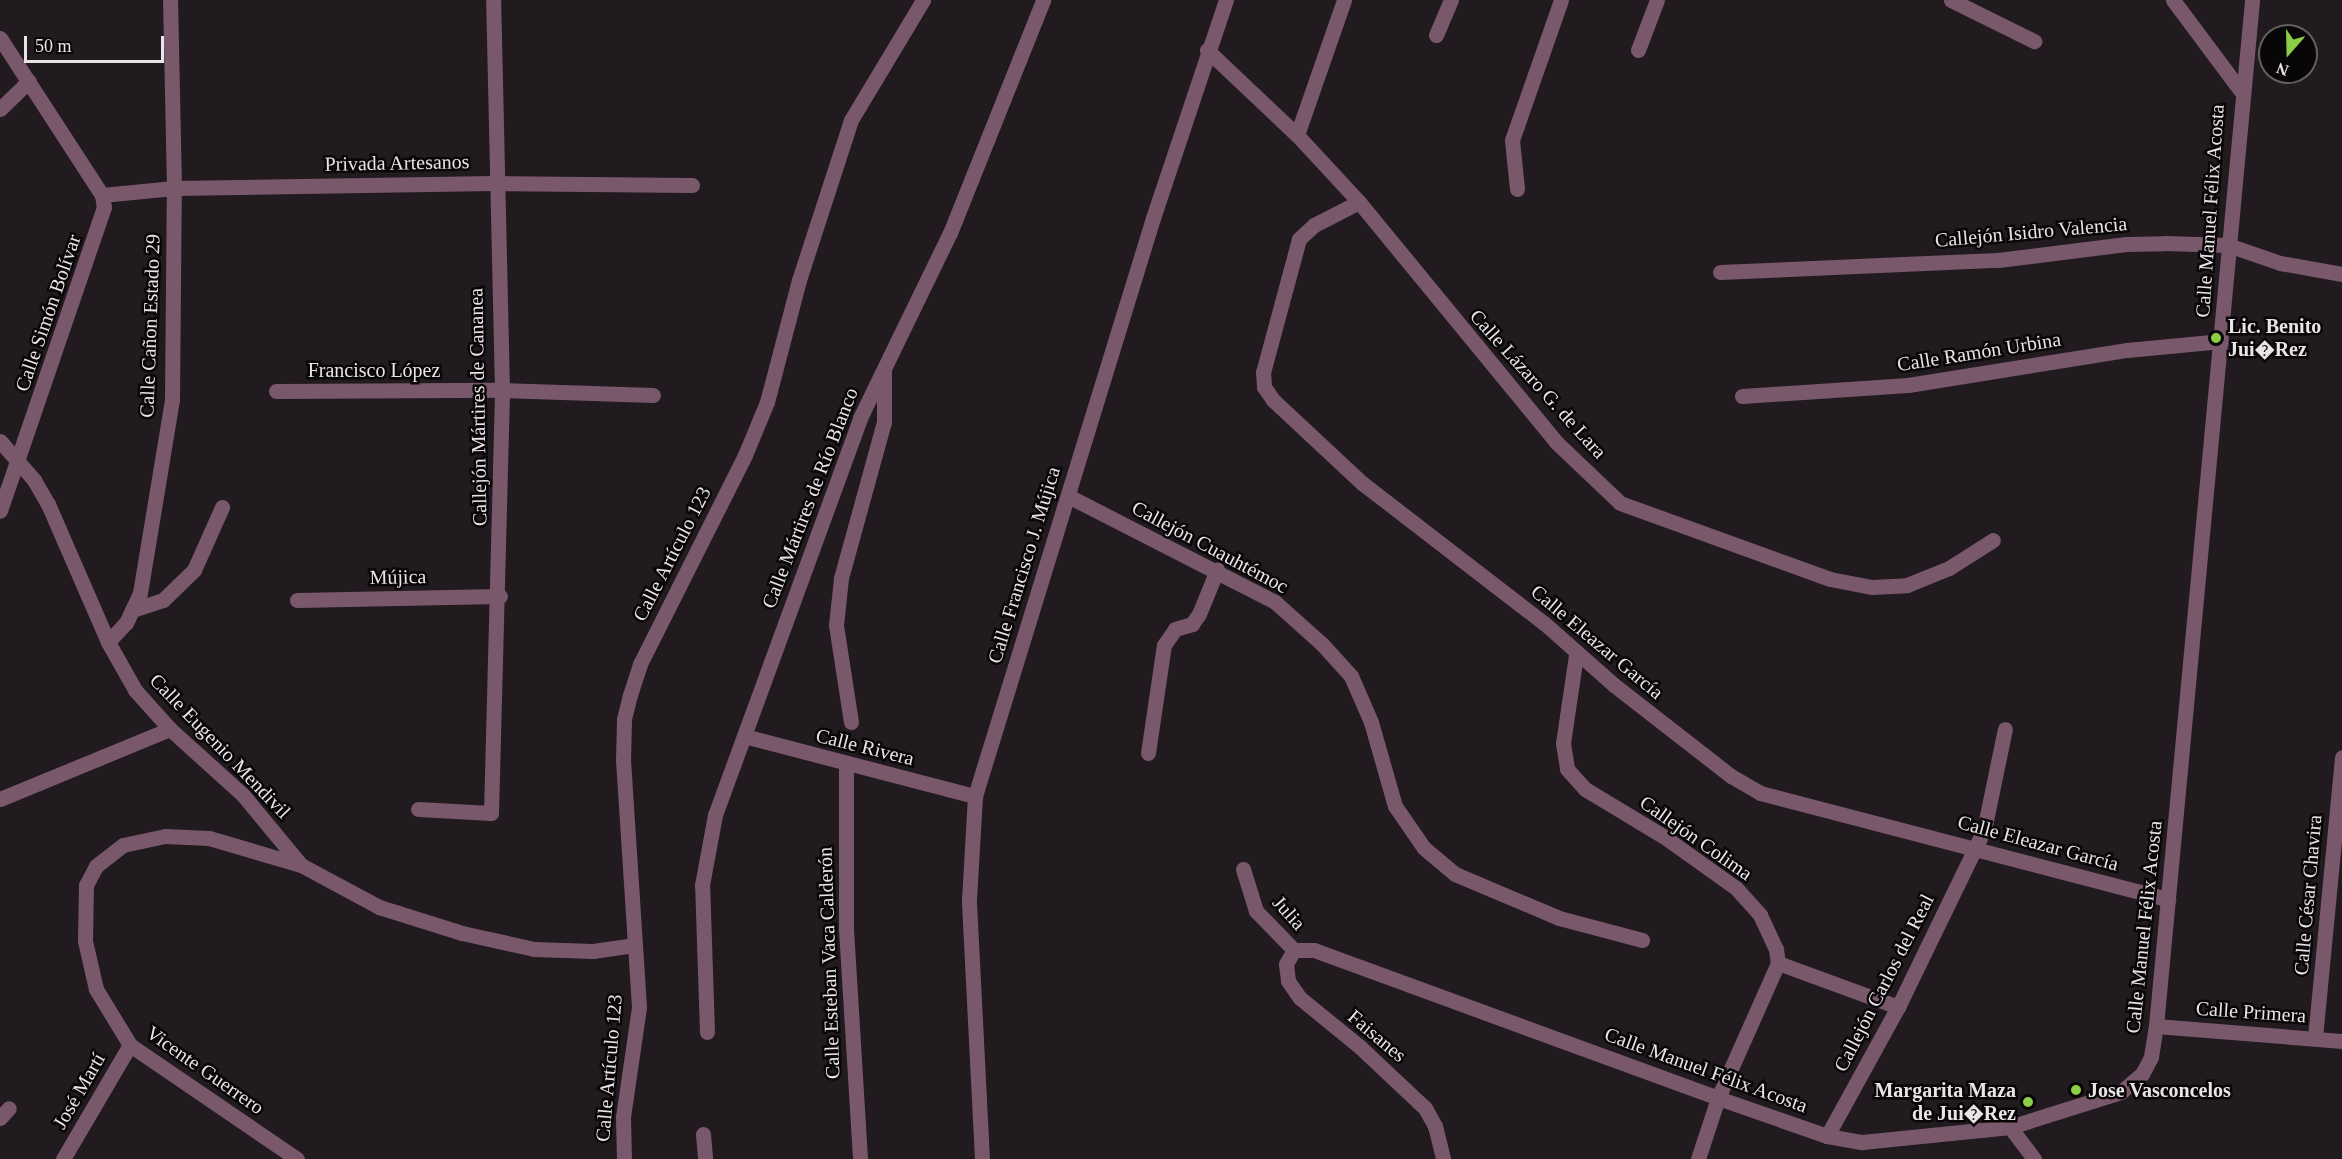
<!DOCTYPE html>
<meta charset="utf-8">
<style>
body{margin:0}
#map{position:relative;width:2342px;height:1159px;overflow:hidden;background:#211a1e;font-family:Georgia,serif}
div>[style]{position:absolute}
.minor>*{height:15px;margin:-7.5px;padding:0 7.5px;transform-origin:7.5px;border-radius:7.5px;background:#79586c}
.dots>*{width:16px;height:16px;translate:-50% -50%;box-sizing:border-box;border:3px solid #080607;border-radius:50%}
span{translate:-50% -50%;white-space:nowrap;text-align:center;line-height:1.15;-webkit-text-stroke:5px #080607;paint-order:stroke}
.street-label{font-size:20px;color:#e9e4e7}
.poi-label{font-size:20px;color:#e9e4e7;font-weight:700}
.left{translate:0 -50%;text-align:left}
.right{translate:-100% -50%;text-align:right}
.north{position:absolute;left:2258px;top:24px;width:60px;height:60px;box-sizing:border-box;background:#080607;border:2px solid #625f61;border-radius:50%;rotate:200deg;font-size:16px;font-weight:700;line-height:24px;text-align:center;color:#e9e4e7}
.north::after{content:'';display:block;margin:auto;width:21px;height:27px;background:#8cce45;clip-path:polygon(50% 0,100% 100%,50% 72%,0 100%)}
.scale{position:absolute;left:24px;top:36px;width:140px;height:27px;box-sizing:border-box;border:3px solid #e9e4e7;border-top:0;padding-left:8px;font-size:18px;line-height:21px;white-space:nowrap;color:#e9e4e7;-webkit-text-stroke:4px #080607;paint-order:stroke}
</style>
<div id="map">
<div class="minor">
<i style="left:1951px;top:0;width:93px;rotate:26.3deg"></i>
<i style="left:2173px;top:0;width:112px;rotate:53.3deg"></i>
<i style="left:1436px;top:35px;width:38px;rotate:-67deg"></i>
<i style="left:0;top:38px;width:187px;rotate:57deg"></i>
<i style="left:102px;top:195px;width:12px;rotate:81deg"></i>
<i style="left:104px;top:207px;width:321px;rotate:108.9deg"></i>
<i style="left:1207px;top:50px;width:124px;rotate:43.4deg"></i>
<i style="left:1297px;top:135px;width:91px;rotate:47.2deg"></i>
<i style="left:1359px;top:202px;width:310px;rotate:50.6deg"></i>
<i style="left:1556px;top:442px;width:88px;rotate:43.6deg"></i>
<i style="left:1620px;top:503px;width:223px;rotate:19.9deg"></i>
<i style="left:1830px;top:579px;width:43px;rotate:10.8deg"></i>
<i style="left:1872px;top:587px;width:35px;rotate:-3deg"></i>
<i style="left:1907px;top:585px;width:45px;rotate:-22deg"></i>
<i style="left:1949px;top:568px;width:52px;rotate:-32.5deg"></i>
<i style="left:1638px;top:50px;width:53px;rotate:-69.2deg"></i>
<i style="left:0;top:109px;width:40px;rotate:-44deg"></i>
<i style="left:1297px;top:135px;width:143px;rotate:-70.8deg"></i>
<i style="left:1517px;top:189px;width:49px;rotate:-95.8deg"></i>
<i style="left:1512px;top:140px;width:148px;rotate:-70.7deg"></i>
<i style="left:102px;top:195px;width:72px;rotate:-5.6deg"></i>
<i style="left:174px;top:188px;width:320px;rotate:-0.9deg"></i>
<i style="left:494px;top:183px;width:198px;rotate:0.6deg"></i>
<i style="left:1359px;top:202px;width:51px;rotate:152.9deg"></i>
<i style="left:1314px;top:225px;width:21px;rotate:137deg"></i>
<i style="left:1299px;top:239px;width:138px;rotate:105.1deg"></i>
<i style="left:1263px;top:372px;width:15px;rotate:86deg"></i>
<i style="left:1264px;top:387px;width:16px;rotate:55deg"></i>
<i style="left:1273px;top:400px;width:122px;rotate:43deg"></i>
<i style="left:1362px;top:483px;width:230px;rotate:37.6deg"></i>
<i style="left:1544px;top:623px;width:94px;rotate:41.5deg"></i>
<i style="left:1614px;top:685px;width:148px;rotate:37.9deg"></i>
<i style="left:1731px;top:776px;width:34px;rotate:30deg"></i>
<i style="left:1760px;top:793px;width:422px;rotate:14.6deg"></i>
<i style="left:1720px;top:272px;width:278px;rotate:-2.5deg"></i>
<i style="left:1998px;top:260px;width:129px;rotate:-7.1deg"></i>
<i style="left:2126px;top:244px;width:39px;rotate:-1deg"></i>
<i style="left:2165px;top:243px;width:63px;rotate:1.8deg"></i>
<i style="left:2228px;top:245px;width:55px;rotate:19.1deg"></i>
<i style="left:2280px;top:263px;width:63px;rotate:10.1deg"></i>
<i style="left:276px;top:391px;width:226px;rotate:-0.3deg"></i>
<i style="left:502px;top:390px;width:151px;rotate:1.9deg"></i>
<i style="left:1742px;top:396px;width:166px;rotate:-3.8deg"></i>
<i style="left:1908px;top:385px;width:222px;rotate:-9.1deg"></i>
<i style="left:2127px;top:350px;width:95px;rotate:-5.4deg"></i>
<i style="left:0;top:441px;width:52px;rotate:48.9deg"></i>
<i style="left:34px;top:480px;width:28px;rotate:60deg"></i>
<i style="left:48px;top:504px;width:150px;rotate:66.5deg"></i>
<i style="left:108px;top:642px;width:55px;rotate:60.6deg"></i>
<i style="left:135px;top:690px;width:52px;rotate:48.1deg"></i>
<i style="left:170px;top:729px;width:98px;rotate:42.1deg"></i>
<i style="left:243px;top:795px;width:91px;rotate:50.4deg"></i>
<i style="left:301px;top:865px;width:89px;rotate:28.3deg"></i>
<i style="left:379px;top:907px;width:87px;rotate:17.4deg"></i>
<i style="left:462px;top:933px;width:74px;rotate:12.5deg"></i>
<i style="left:534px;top:949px;width:59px;rotate:1.9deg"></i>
<i style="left:593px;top:951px;width:41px;rotate:-8.3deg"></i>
<i style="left:1068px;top:496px;width:233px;rotate:27.1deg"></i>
<i style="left:1275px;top:602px;width:63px;rotate:41.8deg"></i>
<i style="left:1322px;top:644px;width:43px;rotate:47.8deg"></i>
<i style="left:1351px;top:676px;width:50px;rotate:66.5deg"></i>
<i style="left:1371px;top:722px;width:87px;rotate:74.1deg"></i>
<i style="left:1395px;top:806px;width:51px;rotate:55.4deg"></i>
<i style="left:1424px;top:848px;width:40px;rotate:40deg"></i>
<i style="left:1455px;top:874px;width:113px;rotate:22.9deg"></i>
<i style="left:1559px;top:918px;width:86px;rotate:14.8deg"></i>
<i style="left:297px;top:600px;width:203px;rotate:-1.1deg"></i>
<i style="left:132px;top:610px;width:33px;rotate:-18deg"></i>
<i style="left:163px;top:600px;width:43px;rotate:-44.1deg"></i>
<i style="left:194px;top:570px;width:69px;rotate:-66deg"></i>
<i style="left:108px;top:642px;width:26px;rotate:-47deg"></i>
<i style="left:126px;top:623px;width:33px;rotate:-65deg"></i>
<i style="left:140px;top:593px;width:197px;rotate:-80.6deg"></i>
<i style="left:172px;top:399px;width:211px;rotate:-89.5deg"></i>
<i style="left:174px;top:188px;width:188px;rotate:-91.2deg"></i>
<i style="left:1576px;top:655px;width:89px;rotate:98.4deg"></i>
<i style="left:1563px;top:743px;width:26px;rotate:81deg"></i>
<i style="left:1567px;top:769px;width:27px;rotate:48deg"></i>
<i style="left:1585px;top:789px;width:91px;rotate:31.1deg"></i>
<i style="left:1663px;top:836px;width:90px;rotate:35.5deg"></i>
<i style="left:1736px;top:888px;width:36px;rotate:48deg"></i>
<i style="left:1760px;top:915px;width:38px;rotate:65deg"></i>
<i style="left:1776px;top:949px;width:14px;rotate:82deg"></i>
<i style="left:1778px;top:963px;width:148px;rotate:114deg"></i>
<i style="left:1718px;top:1098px;width:64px;rotate:108.2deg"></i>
<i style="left:851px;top:722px;width:98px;rotate:-98.8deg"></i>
<i style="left:836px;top:625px;width:47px;rotate:-83.9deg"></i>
<i style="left:841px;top:578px;width:162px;rotate:-74.6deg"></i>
<i style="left:884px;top:422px;width:50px;rotate:-90deg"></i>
<i style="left:744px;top:736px;width:239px;rotate:14.6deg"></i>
<i style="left:1148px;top:753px;width:109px;rotate:-81.6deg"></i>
<i style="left:1164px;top:645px;width:19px;rotate:-55deg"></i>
<i style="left:1175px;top:629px;width:18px;rotate:-16deg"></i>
<i style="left:1192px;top:624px;width:12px;rotate:-55deg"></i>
<i style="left:1199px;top:614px;width:48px;rotate:-67.8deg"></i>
<i style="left:846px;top:765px;width:164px;rotate:90deg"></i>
<i style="left:846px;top:929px;width:230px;rotate:86.5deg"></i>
<i style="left:0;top:799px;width:184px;rotate:-22.4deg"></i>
<i style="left:418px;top:809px;width:73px;rotate:3.1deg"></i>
<i style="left:491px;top:813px;width:423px;rotate:-88.5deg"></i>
<i style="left:502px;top:390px;width:390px;rotate:-91.3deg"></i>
<i style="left:1243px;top:869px;width:44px;rotate:72.8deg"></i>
<i style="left:1256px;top:911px;width:54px;rotate:45.7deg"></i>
<i style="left:1294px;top:950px;width:20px"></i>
<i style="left:1314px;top:950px;width:430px;rotate:20.1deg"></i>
<i style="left:1718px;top:1098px;width:115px;rotate:19.2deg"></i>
<i style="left:1827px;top:1136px;width:36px;rotate:10deg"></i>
<i style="left:1862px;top:1142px;width:149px;rotate:-5.8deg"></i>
<i style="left:2010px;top:1127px;width:116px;rotate:-17.5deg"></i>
<i style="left:2121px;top:1092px;width:28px;rotate:-41deg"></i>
<i style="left:2142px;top:1074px;width:19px;rotate:-62deg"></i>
<i style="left:2151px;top:1057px;width:31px;rotate:-81deg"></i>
<i style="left:2156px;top:1026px;width:1030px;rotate:-84.65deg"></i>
<i style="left:1294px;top:950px;width:16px;rotate:120deg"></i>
<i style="left:1286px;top:964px;width:17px;rotate:83deg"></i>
<i style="left:1288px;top:981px;width:21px;rotate:55deg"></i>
<i style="left:1300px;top:998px;width:77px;rotate:39.2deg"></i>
<i style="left:1360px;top:1047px;width:89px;rotate:43.2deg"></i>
<i style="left:1425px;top:1108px;width:21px;rotate:61deg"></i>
<i style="left:1435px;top:1126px;width:34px;rotate:76deg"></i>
<i style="left:1778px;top:963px;width:128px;rotate:20.1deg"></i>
<i style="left:2156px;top:1026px;width:187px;rotate:4.6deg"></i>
<i style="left:707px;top:1032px;width:147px;rotate:-91.9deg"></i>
<i style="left:702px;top:885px;width:71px;rotate:-79.5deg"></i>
<i style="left:715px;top:815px;width:423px;rotate:-69.9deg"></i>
<i style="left:860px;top:418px;width:206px;rotate:-64.1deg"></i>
<i style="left:950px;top:233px;width:251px;rotate:-68.2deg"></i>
<i style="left:2315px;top:1038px;width:282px;rotate:-84.5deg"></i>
<i style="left:0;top:1118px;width:13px;rotate:-48deg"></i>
<i style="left:2010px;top:1127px;width:40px;rotate:53deg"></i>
<i style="left:703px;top:1134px;width:25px;rotate:85deg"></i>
<i style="left:1827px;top:1136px;width:147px;rotate:-61.2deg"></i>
<i style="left:1898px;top:1007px;width:197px;rotate:-64.1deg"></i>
<i style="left:1984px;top:830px;width:103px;rotate:-78.3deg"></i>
<i style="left:63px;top:1159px;width:132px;rotate:-59.6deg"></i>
<i style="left:297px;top:1159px;width:202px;rotate:-145.7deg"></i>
<i style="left:130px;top:1045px;width:66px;rotate:-121.3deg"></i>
<i style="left:96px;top:989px;width:49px;rotate:-102.9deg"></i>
<i style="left:85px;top:941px;width:56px;rotate:-89deg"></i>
<i style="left:86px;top:885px;width:21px;rotate:-62deg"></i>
<i style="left:96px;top:866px;width:34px;rotate:-38deg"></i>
<i style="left:123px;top:845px;width:43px;rotate:-12.1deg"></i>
<i style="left:165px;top:836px;width:44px;rotate:2.6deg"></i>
<i style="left:209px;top:838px;width:96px;rotate:16.4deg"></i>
<i style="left:624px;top:1159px;width:42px;rotate:-91.4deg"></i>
<i style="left:623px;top:1117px;width:111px;rotate:-81.7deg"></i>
<i style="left:639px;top:1007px;width:247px;rotate:-93.7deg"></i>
<i style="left:623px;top:761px;width:42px;rotate:-88.6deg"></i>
<i style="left:624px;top:719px;width:25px;rotate:-76deg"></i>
<i style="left:630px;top:695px;width:33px;rotate:-72deg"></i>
<i style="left:640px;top:664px;width:234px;rotate:-63.3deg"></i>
<i style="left:745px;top:455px;width:57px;rotate:-67.5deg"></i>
<i style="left:767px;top:402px;width:126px;rotate:-75.3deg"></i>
<i style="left:799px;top:280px;width:168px;rotate:-72deg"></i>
<i style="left:851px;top:120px;width:140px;rotate:-59deg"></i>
<i style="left:982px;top:1159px;width:259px;rotate:-92.9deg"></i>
<i style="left:969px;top:900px;width:104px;rotate:-86.7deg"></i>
<i style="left:975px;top:796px;width:605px;rotate:-72.88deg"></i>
<i style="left:1153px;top:218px;width:230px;rotate:-71.5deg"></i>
</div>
<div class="dots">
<i style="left:2216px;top:338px;background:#8cce45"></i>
<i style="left:2076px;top:1090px;background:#8cce45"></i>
<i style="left:2028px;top:1102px;background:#8cce45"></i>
</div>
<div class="street-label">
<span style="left:397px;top:163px;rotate:-1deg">Privada Artesanos</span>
<span style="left:2210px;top:211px;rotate:-86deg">Calle Manuel Félix Acosta</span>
<span style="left:2031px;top:232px;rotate:-5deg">Callejón Isidro Valencia</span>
<span style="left:48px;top:313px;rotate:-71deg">Calle Simón Bolívar</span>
<span style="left:150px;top:326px;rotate:-88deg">Calle Cañon Estado 29</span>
<span style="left:1979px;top:352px;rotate:-9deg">Calle Ramón Urbina</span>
<span style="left:374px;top:370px">Francisco López</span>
<span style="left:1538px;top:384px;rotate:48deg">Calle Lázaro G. de Lara</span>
<span style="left:478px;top:407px;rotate:-91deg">Callejón Mártires de Cananea</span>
<span style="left:810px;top:498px;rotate:-69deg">Calle Mártires de Río Blanco</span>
<span style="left:1210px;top:547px;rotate:28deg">Callejón Cuauhtémoc</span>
<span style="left:672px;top:554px;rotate:-63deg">Calle Artículo 123</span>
<span style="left:1024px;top:565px;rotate:-73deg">Calle Francisco J. Mújica</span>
<span style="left:398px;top:577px;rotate:-1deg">Mújica</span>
<span style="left:1597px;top:642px;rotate:40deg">Calle Eleazar García</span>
<span style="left:220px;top:746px;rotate:46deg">Calle Eugenio Mendivil</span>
<span style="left:865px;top:747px;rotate:14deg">Calle Rivera</span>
<span style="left:1696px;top:838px;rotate:35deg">Callejón Colima</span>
<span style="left:2038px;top:843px;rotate:15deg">Calle Eleazar García</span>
<span style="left:2308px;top:895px;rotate:-85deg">Calle César Chavira</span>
<span style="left:1289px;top:913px;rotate:48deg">Julia</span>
<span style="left:2144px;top:927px;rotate:-84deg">Calle Manuel Félix Acosta</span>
<span style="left:829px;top:963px;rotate:-92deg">Calle Esteban Vaca Calderón</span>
<span style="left:1884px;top:983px;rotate:-63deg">Callejón Carlos del Real</span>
<span style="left:2251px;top:1012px;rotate:4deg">Calle Primera</span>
<span style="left:1377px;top:1036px;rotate:40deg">Faisanes</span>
<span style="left:609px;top:1068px;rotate:-85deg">Calle Artículo 123</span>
<span style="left:205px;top:1070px;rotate:35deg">Vicente Guerrero</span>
<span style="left:1706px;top:1070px;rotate:20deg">Calle Manuel Félix Acosta</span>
<span style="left:79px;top:1091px;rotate:-60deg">José Martí</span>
</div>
<div class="poi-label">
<span class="left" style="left:2228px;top:338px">Lic. Benito<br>Jui�Rez</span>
<span class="right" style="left:2016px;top:1102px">Margarita Maza<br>de Jui�Rez</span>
<span class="left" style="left:2088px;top:1090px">Jose Vasconcelos</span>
</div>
<div class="north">N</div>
<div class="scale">50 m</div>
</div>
